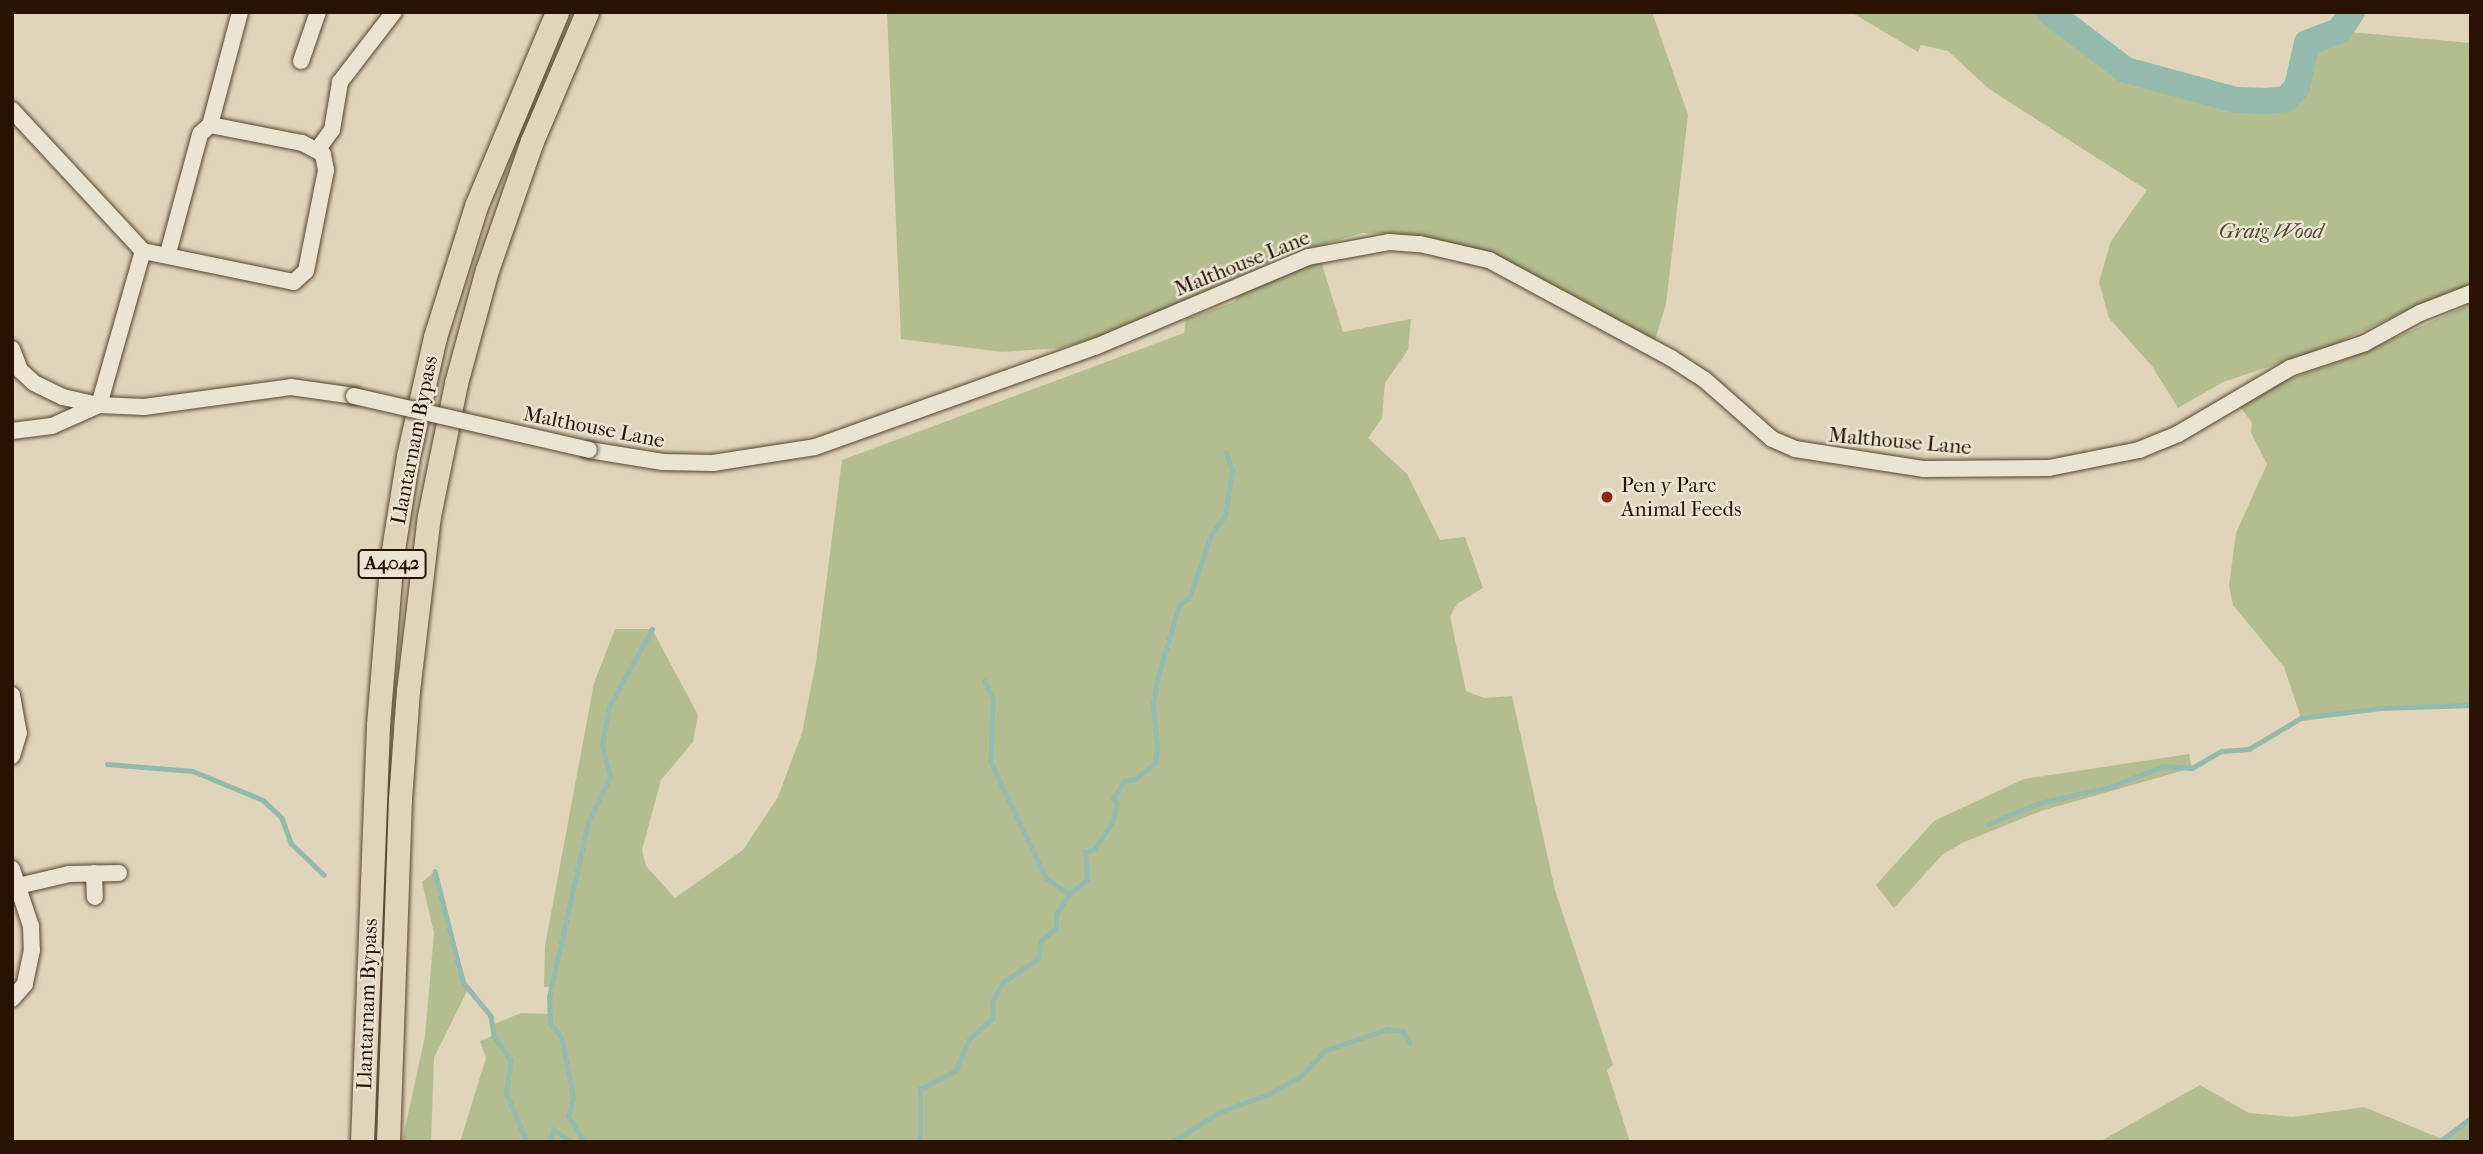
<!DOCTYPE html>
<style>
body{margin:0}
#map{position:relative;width:2483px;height:1154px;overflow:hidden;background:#e0d5ba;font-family:"IM FELL French Canon",serif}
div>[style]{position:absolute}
.green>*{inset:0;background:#b4bd8f}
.stream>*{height:4.5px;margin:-2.25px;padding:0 2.25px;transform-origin:2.25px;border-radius:2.25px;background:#94b9ad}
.river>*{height:26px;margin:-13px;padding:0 13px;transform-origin:13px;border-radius:13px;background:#94b9ad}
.roads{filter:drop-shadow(0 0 2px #57442e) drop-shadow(0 0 2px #57442e)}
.minor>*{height:16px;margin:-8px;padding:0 8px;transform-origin:8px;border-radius:8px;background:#ebe4d2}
.highway>*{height:23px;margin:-11.5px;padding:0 11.5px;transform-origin:11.5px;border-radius:11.5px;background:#e0d5ba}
.bridges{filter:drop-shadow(0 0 2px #57442e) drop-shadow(0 0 2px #57442e)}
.minor-bridge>*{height:16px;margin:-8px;padding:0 8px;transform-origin:8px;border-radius:8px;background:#ebe4d2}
.dots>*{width:19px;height:19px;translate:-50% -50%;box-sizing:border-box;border:4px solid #ebe4d2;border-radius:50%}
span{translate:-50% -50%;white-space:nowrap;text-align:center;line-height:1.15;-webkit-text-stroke:5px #ebe4d2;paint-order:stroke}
.shield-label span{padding:2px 5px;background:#ebe4d2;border:2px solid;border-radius:5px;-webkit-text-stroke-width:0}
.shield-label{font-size:19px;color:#291300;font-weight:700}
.park-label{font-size:21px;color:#53462b;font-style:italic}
.street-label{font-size:21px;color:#291300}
.poi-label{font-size:21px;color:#291300}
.left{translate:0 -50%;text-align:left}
.frame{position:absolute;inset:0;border:14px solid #291300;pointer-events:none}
</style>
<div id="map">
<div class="green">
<i style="clip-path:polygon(887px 12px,1652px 12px,1688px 115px,1666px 304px,1655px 340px,1490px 252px,1413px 235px,1362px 233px,1282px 257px,1113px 333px,1060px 348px,1002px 352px,901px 339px)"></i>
<i style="clip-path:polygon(1851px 12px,2049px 12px,2126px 70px,2236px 100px,2286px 99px,2297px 87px,2307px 43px,2339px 31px,2471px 43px,2471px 286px,2427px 301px,2326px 348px,2223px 382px,2178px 408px,2152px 366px,2109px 318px,2099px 282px,2111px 241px,2147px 190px,1989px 89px,1948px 51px,1921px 45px,1918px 52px)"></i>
<i style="clip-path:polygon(1320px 258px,1343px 332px,1411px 319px,1408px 350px,1385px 383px,1382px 418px,1368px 438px,1407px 474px,1440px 540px,1465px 537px,1483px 588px,1457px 604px,1450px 616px,1466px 691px,1484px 698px,1512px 696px,1555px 890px,1613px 1065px,1607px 1070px,1630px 1142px,460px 1142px,486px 1058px,480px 1041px,494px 1035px,492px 1025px,521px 1013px,550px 1014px,552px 987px,544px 987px,545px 946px,594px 683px,615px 629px,652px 629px,698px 715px,693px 742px,661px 780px,642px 850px,646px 866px,675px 898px,743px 850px,778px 797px,802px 733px,816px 662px,842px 460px,1184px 333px,1186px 319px,1234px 302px,1239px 292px)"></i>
<i style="clip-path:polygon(2471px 304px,2471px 705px,2380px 708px,2301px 718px,2284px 667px,2233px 605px,2229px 586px,2236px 533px,2267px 464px,2251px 433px,2252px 423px,2239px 405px,2281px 382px,2347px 359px)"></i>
<i style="clip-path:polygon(2189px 754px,2192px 768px,2041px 811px,1962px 843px,1942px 855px,1894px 908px,1876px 885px,1934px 821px,2024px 779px)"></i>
<i style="clip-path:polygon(435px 871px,468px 989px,434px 1058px,431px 1142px,402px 1142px,425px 1036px,432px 956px,434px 933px,422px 882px)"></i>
<i style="clip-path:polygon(2200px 1085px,2249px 1113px,2293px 1117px,2364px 1107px,2442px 1139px,2471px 1118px,2471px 1140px,2099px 1142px)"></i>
</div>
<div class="stream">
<i style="left:985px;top:681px;width:20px;rotate:66deg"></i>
<i style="left:993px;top:699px;width:63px;rotate:91.8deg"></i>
<i style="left:991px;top:762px;width:128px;rotate:64.6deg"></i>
<i style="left:1046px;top:878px;width:28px;rotate:35deg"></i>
<i style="left:107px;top:764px;width:86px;rotate:4.7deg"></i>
<i style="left:193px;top:771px;width:76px;rotate:22.5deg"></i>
<i style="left:263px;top:800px;width:26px;rotate:43deg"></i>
<i style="left:282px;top:818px;width:27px;rotate:70deg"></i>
<i style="left:291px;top:843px;width:46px;rotate:44.1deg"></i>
<i style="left:1988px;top:824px;width:55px;rotate:-22.4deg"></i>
<i style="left:2039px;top:803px;width:73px;rotate:-12.7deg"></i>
<i style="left:2110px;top:787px;width:57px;rotate:-21.6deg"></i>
<i style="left:2163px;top:766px;width:29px;rotate:4deg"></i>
<i style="left:2192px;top:768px;width:34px;rotate:-30deg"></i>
<i style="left:2222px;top:751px;width:27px;rotate:-4deg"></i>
<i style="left:2249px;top:749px;width:61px;rotate:-30.8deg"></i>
<i style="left:2301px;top:718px;width:80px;rotate:-7.2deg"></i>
<i style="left:2380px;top:708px;width:91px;rotate:-1.9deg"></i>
<i style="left:435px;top:871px;width:114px;rotate:75.8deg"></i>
<i style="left:463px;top:982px;width:44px;rotate:50.5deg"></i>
<i style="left:491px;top:1016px;width:20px;rotate:81deg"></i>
<i style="left:494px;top:1036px;width:29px;rotate:55deg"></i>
<i style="left:511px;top:1060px;width:34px;rotate:97deg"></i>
<i style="left:507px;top:1094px;width:52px;rotate:67.4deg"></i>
<i style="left:549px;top:1142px;width:13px;rotate:-72deg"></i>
<i style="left:553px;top:1130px;width:22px;rotate:32deg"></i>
<i style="left:584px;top:1142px;width:31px;rotate:-122deg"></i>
<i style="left:568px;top:1116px;width:19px;rotate:-74deg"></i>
<i style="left:573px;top:1098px;width:62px;rotate:-101.1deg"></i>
<i style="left:561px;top:1037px;width:17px;rotate:-130deg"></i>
<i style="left:550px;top:1024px;width:27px;rotate:-92deg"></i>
<i style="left:549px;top:997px;width:179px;rotate:-77.4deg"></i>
<i style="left:588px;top:822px;width:50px;rotate:-63.9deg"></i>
<i style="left:610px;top:777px;width:32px;rotate:-104deg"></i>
<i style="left:602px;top:746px;width:40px;rotate:-80deg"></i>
<i style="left:609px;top:707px;width:89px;rotate:-61.1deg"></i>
<i style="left:920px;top:1142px;width:53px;rotate:-90deg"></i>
<i style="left:920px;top:1089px;width:39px;rotate:-27deg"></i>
<i style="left:955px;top:1071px;width:36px;rotate:-66deg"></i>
<i style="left:970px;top:1038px;width:30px;rotate:-41deg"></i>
<i style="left:993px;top:1018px;width:16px;rotate:-94deg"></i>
<i style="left:992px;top:1002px;width:23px;rotate:-61deg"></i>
<i style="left:1003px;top:982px;width:42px;rotate:-33.3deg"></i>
<i style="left:1038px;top:959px;width:18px;rotate:-81deg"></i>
<i style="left:1041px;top:941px;width:20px;rotate:-41deg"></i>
<i style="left:1056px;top:928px;width:14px;rotate:-90deg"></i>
<i style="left:1056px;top:914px;width:24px;rotate:-57deg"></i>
<i style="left:1069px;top:894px;width:23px;rotate:-38deg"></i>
<i style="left:1087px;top:880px;width:28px;rotate:-94deg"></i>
<i style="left:1085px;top:852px;width:10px;rotate:-17deg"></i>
<i style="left:1095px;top:849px;width:34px;rotate:-58deg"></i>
<i style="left:1113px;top:820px;width:16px;rotate:-76deg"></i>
<i style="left:1117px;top:804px;width:6px;rotate:-129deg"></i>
<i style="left:1113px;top:799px;width:21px;rotate:-59deg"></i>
<i style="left:1124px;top:781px;width:11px;rotate:-10deg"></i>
<i style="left:1135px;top:779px;width:24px;rotate:-38deg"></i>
<i style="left:1154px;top:764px;width:14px;rotate:-78deg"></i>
<i style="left:1157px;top:750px;width:46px;rotate:-95deg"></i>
<i style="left:1153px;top:704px;width:28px;rotate:-80deg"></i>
<i style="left:1158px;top:676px;width:74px;rotate:-73.5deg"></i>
<i style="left:1179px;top:605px;width:12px;rotate:-35deg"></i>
<i style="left:1189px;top:598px;width:67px;rotate:-70.8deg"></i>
<i style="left:1211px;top:535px;width:24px;rotate:-54deg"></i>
<i style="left:1225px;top:516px;width:46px;rotate:-81.2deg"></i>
<i style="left:1232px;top:471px;width:19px;rotate:-108deg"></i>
<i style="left:1172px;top:1142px;width:57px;rotate:-32deg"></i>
<i style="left:1220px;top:1112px;width:52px;rotate:-20.2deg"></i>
<i style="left:1269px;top:1094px;width:38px;rotate:-30deg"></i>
<i style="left:1302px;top:1075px;width:33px;rotate:-47deg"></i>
<i style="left:1324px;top:1051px;width:68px;rotate:-19deg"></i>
<i style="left:1388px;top:1029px;width:15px;rotate:8deg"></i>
<i style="left:1403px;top:1031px;width:14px;rotate:60deg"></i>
<i style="left:2439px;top:1142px;width:40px;rotate:-37deg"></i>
</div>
<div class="river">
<i style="left:2049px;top:12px;width:96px;rotate:37deg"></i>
<i style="left:2126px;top:70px;width:114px;rotate:15.3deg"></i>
<i style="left:2236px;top:100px;width:31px;rotate:2deg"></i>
<i style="left:2267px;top:101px;width:19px;rotate:-6deg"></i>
<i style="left:2286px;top:99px;width:16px;rotate:-47deg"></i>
<i style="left:2297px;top:87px;width:45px;rotate:-77.2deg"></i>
<i style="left:2307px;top:43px;width:34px;rotate:-21deg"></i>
<i style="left:2339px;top:31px;width:23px;rotate:-56deg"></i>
</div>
<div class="roads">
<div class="minor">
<i style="left:301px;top:61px;width:52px;rotate:-70.9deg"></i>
<i style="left:12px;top:110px;width:192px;rotate:47.1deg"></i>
<i style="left:143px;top:251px;width:154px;rotate:11.6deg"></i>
<i style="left:294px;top:282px;width:16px;rotate:-43deg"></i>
<i style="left:306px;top:271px;width:103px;rotate:-78.8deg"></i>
<i style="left:326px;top:170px;width:16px;rotate:-101deg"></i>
<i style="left:323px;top:154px;width:24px;rotate:-152deg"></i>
<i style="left:302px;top:143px;width:94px;rotate:-168.9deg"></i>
<i style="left:318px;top:149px;width:24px;rotate:-54deg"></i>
<i style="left:332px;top:130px;width:49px;rotate:-80.5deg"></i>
<i style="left:340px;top:82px;width:88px;rotate:-52.4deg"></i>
<i style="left:168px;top:253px;width:123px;rotate:-74.9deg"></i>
<i style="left:200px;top:134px;width:13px;rotate:-42deg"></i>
<i style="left:210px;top:125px;width:117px;rotate:-75.1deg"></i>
<i style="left:12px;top:349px;width:22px;rotate:69deg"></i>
<i style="left:20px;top:370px;width:19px;rotate:43deg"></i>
<i style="left:34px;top:383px;width:32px;rotate:26deg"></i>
<i style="left:63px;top:397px;width:37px;rotate:13deg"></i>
<i style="left:99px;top:405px;width:160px;rotate:-74.1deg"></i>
<i style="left:12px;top:431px;width:40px;rotate:-7.1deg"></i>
<i style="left:52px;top:426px;width:51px;rotate:-24.1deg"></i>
<i style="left:99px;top:405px;width:45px;rotate:2.5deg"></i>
<i style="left:144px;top:407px;width:148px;rotate:-7.7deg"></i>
<i style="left:291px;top:387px;width:64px;rotate:8.1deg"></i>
<i style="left:589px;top:450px;width:75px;rotate:9.2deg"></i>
<i style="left:663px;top:462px;width:50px;rotate:1.1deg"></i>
<i style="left:713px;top:463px;width:103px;rotate:-8.9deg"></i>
<i style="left:815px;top:447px;width:297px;rotate:-19.7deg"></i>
<i style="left:1095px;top:347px;width:231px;rotate:-22.9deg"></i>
<i style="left:1308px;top:257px;width:82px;rotate:-10.5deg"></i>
<i style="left:1389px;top:242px;width:31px;rotate:4deg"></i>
<i style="left:1420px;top:244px;width:71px;rotate:13.1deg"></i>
<i style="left:1489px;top:260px;width:207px;rotate:28.3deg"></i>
<i style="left:1671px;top:358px;width:40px;rotate:32.9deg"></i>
<i style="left:1705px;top:380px;width:89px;rotate:41.4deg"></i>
<i style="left:1772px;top:439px;width:25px;rotate:23deg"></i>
<i style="left:1795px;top:449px;width:131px;rotate:8.8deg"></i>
<i style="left:1924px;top:469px;width:125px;rotate:-0.5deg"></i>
<i style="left:2049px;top:468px;width:92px;rotate:-11.3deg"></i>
<i style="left:2139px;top:450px;width:42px;rotate:-22.3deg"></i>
<i style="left:2178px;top:434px;width:130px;rotate:-30.5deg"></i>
<i style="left:2290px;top:368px;width:79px;rotate:-18.4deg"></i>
<i style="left:2365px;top:343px;width:63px;rotate:-28.6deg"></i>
<i style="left:2420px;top:313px;width:55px;rotate:-21.4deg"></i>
<i style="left:12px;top:695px;width:39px;rotate:80deg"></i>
<i style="left:19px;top:733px;width:24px;rotate:107deg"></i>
<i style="left:12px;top:869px;width:60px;rotate:71.6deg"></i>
<i style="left:31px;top:926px;width:24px;rotate:88deg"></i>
<i style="left:32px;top:950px;width:35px;rotate:102deg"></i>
<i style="left:25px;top:984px;width:20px;rotate:131deg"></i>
<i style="left:94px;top:873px;width:24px;rotate:88deg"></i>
<i style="left:18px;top:886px;width:52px;rotate:-13.2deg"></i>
<i style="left:69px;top:874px;width:50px;rotate:-1.1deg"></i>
</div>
<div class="highway">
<i style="left:362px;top:1142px;width:417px;rotate:-87.8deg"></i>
<i style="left:378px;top:725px;width:170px;rotate:-85.3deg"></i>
<i style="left:392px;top:556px;width:101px;rotate:-80.9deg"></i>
<i style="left:408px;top:456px;width:122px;rotate:-77.2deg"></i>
<i style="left:435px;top:337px;width:137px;rotate:-72.6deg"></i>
<i style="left:476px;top:206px;width:210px;rotate:-67.3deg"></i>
<i style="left:388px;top:1142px;width:343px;rotate:-88deg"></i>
<i style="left:400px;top:799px;width:108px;rotate:-85.8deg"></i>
<i style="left:408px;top:691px;width:176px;rotate:-83.2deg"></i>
<i style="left:429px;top:516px;width:136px;rotate:-78.5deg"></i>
<i style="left:456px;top:383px;width:117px;rotate:-74.7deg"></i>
<i style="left:487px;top:270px;width:137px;rotate:-70.8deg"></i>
<i style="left:532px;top:141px;width:140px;rotate:-66.9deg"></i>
</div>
</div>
<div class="bridges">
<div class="minor-bridge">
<i style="left:354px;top:396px;width:241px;rotate:12.9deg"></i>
</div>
</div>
<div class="dots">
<i style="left:1607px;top:497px;background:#8f2418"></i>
</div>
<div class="shield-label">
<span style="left:392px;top:564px">A4042</span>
</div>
<div class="park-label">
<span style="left:2271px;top:231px">Graig Wood</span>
</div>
<div class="street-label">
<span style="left:1242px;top:263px;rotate:-22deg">Malthouse Lane</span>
<span style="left:594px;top:427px;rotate:11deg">Malthouse Lane</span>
<span style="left:414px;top:440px;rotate:-79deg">Llantarnam Bypass</span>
<span style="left:1900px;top:441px;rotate:5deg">Malthouse Lane</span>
<span style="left:367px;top:1004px;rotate:-88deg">Llantarnam Bypass</span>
</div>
<div class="poi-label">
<span class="left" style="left:1621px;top:497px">Pen y Parc<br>Animal Feeds</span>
</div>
<div class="frame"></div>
</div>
